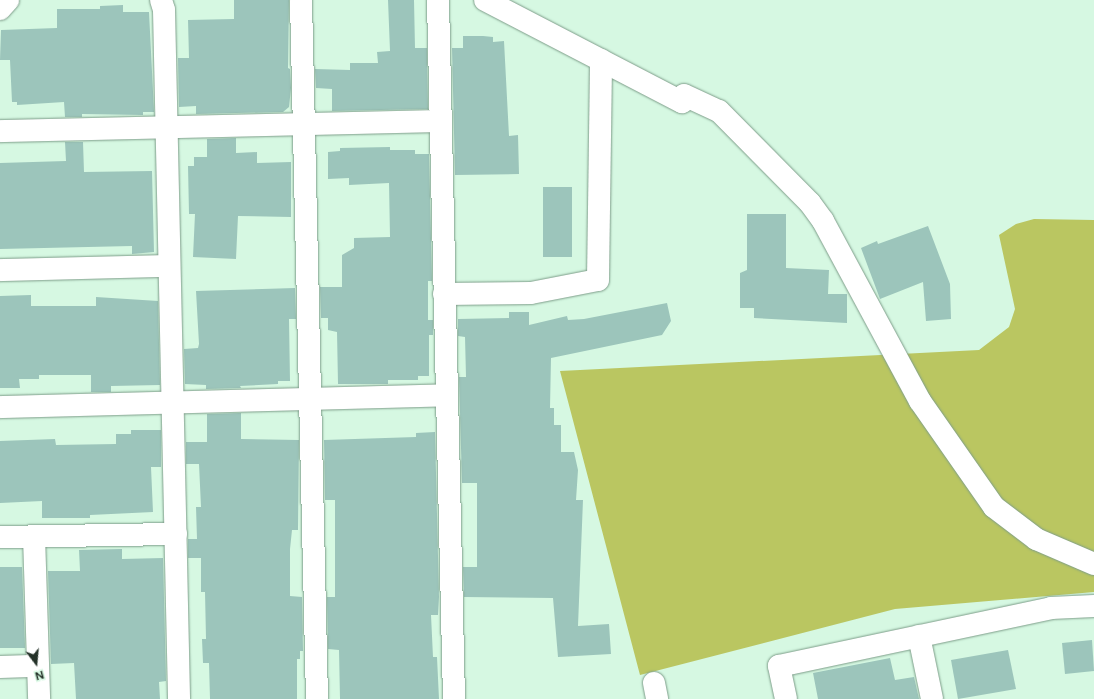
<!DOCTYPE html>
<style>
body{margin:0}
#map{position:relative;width:1094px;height:699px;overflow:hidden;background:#d6f8e2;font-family:Figtree,sans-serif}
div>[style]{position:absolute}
.forest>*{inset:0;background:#bac661}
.building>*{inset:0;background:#9cc5bb}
.roads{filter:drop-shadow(0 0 1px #7d9d89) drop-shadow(0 0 1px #7d9d89)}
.minor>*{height:22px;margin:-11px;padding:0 11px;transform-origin:11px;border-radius:11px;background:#fff}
span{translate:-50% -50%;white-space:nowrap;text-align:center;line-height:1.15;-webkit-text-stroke:3px #d6f8e2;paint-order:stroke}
.north{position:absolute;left:16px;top:643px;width:40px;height:40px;-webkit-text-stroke:3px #d6f8e2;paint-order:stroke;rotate:164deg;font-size:11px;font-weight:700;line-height:16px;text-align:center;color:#243128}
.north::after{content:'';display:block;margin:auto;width:14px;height:18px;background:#243128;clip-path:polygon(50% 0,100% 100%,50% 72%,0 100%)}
</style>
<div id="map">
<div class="forest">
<i style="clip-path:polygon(1034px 219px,1094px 220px,1094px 592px,895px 609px,640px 675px,560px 371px,979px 350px,1009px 327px,1015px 309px,999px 235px,1016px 224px)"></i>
</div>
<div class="building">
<i style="clip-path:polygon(234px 0,289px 0,288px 68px,290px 69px,291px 88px,289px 107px,283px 112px,196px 114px,196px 106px,179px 107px,178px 58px,189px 58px,188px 20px,234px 19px)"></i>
<i style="clip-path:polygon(388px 0,414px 0,415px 48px,427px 48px,428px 109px,332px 111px,332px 89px,316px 88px,315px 69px,350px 70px,350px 63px,378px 63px,377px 52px,390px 51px)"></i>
<i style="clip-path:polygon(123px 5px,123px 12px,149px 12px,154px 112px,143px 112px,143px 115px,82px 114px,82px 117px,65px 117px,64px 102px,17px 105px,17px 102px,12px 102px,10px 60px,0 60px,1px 30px,57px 28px,57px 9px,100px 9px,100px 6px)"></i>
<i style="clip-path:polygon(463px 36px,483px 36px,493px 37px,493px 42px,504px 41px,509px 136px,518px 135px,519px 174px,455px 175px,452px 48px,463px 48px)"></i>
<i style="clip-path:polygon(236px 138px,236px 153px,257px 152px,257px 163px,291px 162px,291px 217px,238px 216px,236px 259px,193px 257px,195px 214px,189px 214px,188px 166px,194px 166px,194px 157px,207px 157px,207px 139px)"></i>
<i style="clip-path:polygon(65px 142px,83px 142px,84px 172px,152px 171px,154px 252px,132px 254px,132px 246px,0 249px,0 163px,66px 161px)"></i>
<i style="clip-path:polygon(390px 147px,390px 150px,415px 150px,415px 154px,429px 154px,432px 281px,428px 281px,428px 320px,433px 320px,433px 335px,429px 335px,429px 376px,418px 376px,418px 380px,388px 380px,388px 384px,338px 384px,337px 332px,328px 330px,328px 318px,321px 318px,320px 287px,342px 287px,342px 255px,354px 248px,354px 238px,390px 237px,389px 183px,349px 185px,349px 178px,328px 179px,328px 152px,340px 151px,340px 148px)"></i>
<i style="clip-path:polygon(543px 187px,572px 187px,572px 257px,543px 257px)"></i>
<i style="clip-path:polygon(747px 214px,786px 214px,786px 268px,829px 270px,828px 294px,847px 294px,847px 323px,754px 318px,754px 308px,740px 308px,740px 273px,747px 270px)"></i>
<i style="clip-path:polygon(928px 226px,950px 284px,951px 319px,926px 321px,923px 282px,880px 299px,861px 248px,877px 241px,878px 244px)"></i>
<i style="clip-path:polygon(295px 288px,296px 319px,289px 319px,290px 381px,278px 381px,278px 384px,240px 386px,241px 388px,206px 389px,206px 385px,185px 384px,184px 349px,198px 348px,199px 344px,196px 291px)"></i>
<i style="clip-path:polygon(31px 295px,31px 306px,96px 306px,96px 297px,158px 301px,160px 385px,111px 386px,111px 392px,91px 392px,91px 375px,39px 375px,39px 379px,19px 379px,20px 388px,0 388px,0 296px)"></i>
<i style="clip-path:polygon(667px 303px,671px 321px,662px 335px,551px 358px,550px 408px,554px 408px,554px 425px,561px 425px,561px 452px,574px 452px,578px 470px,576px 500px,583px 500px,578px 626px,609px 624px,611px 654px,558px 657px,553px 598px,464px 597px,463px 567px,477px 567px,477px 483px,462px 483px,459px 377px,466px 377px,465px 337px,458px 336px,458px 319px,509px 318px,509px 312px,529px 312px,529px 325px,567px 316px,568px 320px,584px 319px)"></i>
<i style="clip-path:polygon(241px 413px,241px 439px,299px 440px,298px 530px,292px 530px,290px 549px,290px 596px,302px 597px,303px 651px,300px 651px,300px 659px,297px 659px,297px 699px,210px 699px,209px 663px,203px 663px,202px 639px,206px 639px,205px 592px,201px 592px,201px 558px,188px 558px,188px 539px,197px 539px,196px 507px,201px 507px,199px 464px,186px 464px,186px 442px,207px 442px,207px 414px)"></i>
<i style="clip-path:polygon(131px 430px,161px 430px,161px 467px,151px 467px,153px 512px,90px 515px,90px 518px,42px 518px,42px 501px,0 503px,0 441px,55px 439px,56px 445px,116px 444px,116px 434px,131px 434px)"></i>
<i style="clip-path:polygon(435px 432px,439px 597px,438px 615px,431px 615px,433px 657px,437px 657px,439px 699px,340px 699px,339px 650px,328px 649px,327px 597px,335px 597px,335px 500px,325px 500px,324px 440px,416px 437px,416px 433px)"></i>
<i style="clip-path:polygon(122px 549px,122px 559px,163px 558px,166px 681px,159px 682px,160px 699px,76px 699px,74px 663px,51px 664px,48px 571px,80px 571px,79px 550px)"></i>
<i style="clip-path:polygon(0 567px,22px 567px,25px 648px,0 648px)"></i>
<i style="clip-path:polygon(1092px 640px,1094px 671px,1065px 674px,1062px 643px)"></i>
<i style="clip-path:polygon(1008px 650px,1016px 689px,958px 699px,951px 660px)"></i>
<i style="clip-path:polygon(890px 658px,895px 680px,914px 677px,919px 699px,818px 699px,813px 673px)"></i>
</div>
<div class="roads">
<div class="minor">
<i style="left:161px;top:0;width:10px;rotate:73deg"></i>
<i style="left:164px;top:10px;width:689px;rotate:88.75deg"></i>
<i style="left:301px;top:0;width:699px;rotate:88.69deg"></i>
<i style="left:438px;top:0;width:699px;rotate:88.69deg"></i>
<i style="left:485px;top:0;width:222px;rotate:27.4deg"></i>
<i style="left:682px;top:102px;width:7px;rotate:-74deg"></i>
<i style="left:684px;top:95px;width:38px;rotate:25deg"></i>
<i style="left:719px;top:111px;width:129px;rotate:45.3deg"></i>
<i style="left:810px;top:203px;width:22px;rotate:54deg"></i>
<i style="left:823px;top:221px;width:204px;rotate:61.7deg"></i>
<i style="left:920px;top:401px;width:129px;rotate:55.1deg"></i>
<i style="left:994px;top:507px;width:53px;rotate:37.3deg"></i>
<i style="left:1036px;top:539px;width:63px;rotate:23.3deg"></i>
<i style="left:0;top:9px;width:12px;rotate:-48deg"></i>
<i style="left:0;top:131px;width:440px;rotate:-1.3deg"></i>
<i style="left:0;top:270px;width:168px;rotate:-1.4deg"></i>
<i style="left:444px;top:294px;width:87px;rotate:-0.7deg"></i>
<i style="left:531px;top:293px;width:68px;rotate:-11deg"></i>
<i style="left:598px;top:280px;width:220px;rotate:-89.2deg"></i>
<i style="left:0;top:407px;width:447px;rotate:-1.5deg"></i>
<i style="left:34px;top:536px;width:163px;rotate:88.2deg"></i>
<i style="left:0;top:537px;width:176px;rotate:-1deg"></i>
<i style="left:919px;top:636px;width:64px;rotate:78.3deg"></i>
<i style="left:0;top:667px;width:38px;rotate:-2deg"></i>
<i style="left:654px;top:683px;width:16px;rotate:79deg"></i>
<i style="left:786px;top:699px;width:34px;rotate:-102deg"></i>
<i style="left:779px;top:666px;width:278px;rotate:-12deg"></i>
<i style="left:1051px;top:608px;width:43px;rotate:-2.7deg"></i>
</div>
</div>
<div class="north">N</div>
</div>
